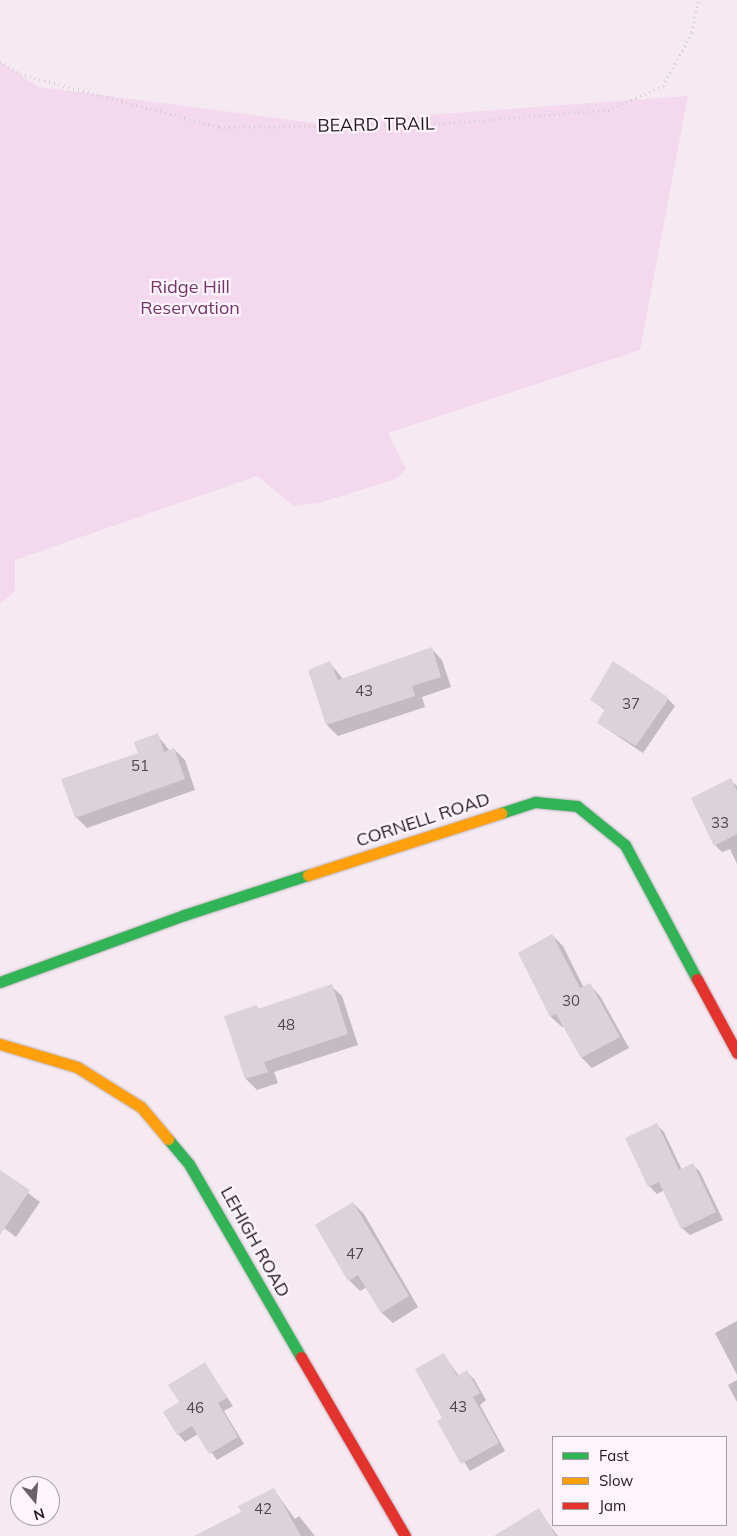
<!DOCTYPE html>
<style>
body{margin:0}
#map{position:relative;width:737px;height:1536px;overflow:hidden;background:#f5e9f2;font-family:Mulish,sans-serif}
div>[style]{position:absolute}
.green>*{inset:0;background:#f4d9ee}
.shadow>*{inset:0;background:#0003}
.building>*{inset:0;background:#dcd2d9}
.path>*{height:3px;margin-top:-1.5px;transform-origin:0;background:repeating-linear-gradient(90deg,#d2cfd2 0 1px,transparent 0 5px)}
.roads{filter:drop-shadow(0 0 1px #bdb4bb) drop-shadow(0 0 1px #bdb4bb)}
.fast>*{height:11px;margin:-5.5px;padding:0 5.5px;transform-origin:5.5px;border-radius:5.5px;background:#30b455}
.slow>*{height:11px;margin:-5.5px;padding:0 5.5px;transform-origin:5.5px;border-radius:5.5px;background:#ff9f0a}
.jam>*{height:11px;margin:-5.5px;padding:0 5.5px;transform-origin:5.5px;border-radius:5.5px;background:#e5322d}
span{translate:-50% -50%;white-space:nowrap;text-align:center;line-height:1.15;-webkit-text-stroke:4.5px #fff5fd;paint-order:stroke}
.number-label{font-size:15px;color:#50474e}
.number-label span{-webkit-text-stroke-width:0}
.street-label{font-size:18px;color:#21191f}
.park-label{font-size:18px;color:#75336a}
.legend{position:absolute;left:552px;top:1436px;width:175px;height:90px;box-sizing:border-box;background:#fff5fd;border:1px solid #a69da4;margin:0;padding:6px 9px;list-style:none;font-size:15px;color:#21191f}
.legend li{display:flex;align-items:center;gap:10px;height:25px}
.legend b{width:25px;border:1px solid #a69da4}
.north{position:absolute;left:10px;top:1476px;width:50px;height:50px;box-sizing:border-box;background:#fff5fd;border:1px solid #a69da4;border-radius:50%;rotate:163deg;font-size:14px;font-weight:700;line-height:20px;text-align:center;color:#21191f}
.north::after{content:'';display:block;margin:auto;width:18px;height:22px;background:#6b6269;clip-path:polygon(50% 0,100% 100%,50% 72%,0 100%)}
</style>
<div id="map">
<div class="green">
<i style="clip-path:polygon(0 62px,39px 87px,315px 123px,688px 96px,640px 350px,388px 433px,406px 469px,396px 479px,319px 503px,294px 506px,257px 476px,15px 560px,15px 591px,0 604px)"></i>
</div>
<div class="shadow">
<i style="clip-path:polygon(432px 649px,442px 660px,451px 687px,422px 697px,425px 707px,338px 736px,327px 725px,309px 671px,329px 662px,343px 679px)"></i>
<i style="clip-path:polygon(668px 699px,675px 706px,643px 753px,598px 723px,606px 711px,592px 700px)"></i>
<i style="clip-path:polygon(157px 735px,170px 751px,174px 749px,185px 760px,195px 790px,87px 828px,76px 817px)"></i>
<i style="clip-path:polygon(730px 780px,737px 786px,737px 864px,730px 849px,722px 852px,715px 845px)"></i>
<i style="clip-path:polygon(552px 935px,563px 946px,584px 988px,590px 985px,600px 996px,629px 1048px,592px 1068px,582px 1058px,564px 1026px,562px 1027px,551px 1017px,520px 953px)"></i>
<i style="clip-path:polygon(331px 986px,342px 996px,358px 1045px,274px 1072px,278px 1083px,257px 1090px,246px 1079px,226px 1016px,256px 1006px,260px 1010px)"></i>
<i style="clip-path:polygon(656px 1124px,664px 1132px,682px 1170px,692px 1164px,700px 1172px,723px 1220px,690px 1235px,682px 1228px,665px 1190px,657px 1194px,649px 1186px,626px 1139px)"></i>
<i style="clip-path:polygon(0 1172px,40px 1202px,16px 1237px,0 1225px)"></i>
<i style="clip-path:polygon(353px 1203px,364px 1214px,418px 1307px,393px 1323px,382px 1313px,367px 1287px,360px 1291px,349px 1280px)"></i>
<i style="clip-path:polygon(737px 1321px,737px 1375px,715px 1333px)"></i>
<i style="clip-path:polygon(443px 1354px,459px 1376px,467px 1372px,474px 1379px,486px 1400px,480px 1405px,505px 1451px,470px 1471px,438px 1421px,444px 1418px)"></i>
<i style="clip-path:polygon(205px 1364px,233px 1406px,224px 1411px,244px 1444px,217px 1460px,198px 1434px,185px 1442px,178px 1434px,180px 1403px)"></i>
<i style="clip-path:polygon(737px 1380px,737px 1402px,728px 1385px)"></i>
<i style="clip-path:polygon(274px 1490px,295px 1519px,299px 1516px,315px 1536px,220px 1536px,243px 1513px)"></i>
<i style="clip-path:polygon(538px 1510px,558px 1536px,507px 1536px)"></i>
</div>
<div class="building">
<i style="clip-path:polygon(432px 647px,441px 677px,412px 686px,415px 696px,326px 725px,308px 670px,330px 661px,338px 680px)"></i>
<i style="clip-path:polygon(613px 661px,669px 698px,636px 746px,597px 723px,605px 709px,590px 700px)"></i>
<i style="clip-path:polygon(158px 733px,164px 752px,174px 748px,185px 779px,75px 818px,61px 779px,138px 753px,134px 742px)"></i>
<i style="clip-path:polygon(731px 778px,737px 791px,737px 834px,714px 846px,691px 798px)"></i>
<i style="clip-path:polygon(552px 934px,580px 988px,590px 983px,620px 1037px,581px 1058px,556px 1014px,550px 1017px,518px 953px)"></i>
<i style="clip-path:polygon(332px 984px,348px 1034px,264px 1062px,268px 1072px,245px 1079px,224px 1016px,257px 1005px,258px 1009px)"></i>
<i style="clip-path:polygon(657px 1123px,679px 1170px,693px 1163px,716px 1212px,681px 1229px,659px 1182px,648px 1187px,625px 1138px)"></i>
<i style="clip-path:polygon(0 1170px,30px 1190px,0 1235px)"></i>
<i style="clip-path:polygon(353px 1202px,409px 1296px,381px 1313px,358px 1275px,348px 1281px,315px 1225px)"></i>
<i style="clip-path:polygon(444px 1353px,457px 1376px,467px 1370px,480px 1393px,473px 1397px,499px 1443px,461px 1464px,437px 1421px,442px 1418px,415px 1369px)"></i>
<i style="clip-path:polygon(205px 1362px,227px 1398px,218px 1403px,238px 1437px,209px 1454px,192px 1426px,177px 1435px,163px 1412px,179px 1402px,168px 1385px)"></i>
<i style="clip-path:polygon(274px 1488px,301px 1536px,194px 1536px,241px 1512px,238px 1506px)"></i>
<i style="clip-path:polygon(539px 1508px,556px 1536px,494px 1536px)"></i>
</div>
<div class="path">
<i style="left:0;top:61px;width:24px;rotate:33deg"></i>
<i style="left:20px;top:74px;width:206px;rotate:14.9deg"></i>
<i style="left:219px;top:127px;width:205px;rotate:-0.6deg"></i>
<i style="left:424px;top:125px;width:185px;rotate:-4.7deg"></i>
<i style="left:608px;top:110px;width:60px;rotate:-23.6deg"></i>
<i style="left:663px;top:86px;width:61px;rotate:-61.8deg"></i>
<i style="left:692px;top:32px;width:33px;rotate:-79deg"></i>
</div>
<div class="roads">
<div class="fast">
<i style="left:501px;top:813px;width:36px;rotate:-18deg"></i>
<i style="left:535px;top:802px;width:42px;rotate:5.4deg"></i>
<i style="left:577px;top:806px;width:62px;rotate:39.1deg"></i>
<i style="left:625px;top:845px;width:152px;rotate:61.8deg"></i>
<i style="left:0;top:982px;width:196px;rotate:-20deg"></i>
<i style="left:184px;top:915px;width:130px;rotate:-17.9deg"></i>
<i style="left:168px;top:1139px;width:33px;rotate:50deg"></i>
<i style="left:189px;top:1164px;width:223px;rotate:59.9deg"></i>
</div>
<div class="slow">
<i style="left:308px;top:875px;width:203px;rotate:-17.8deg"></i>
<i style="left:0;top:1044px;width:80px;rotate:16.6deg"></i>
<i style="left:77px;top:1067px;width:75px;rotate:32deg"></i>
<i style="left:141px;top:1107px;width:42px;rotate:49.8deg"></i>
</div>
<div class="jam">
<i style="left:697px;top:979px;width:84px;rotate:61.6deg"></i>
<i style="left:301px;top:1357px;width:207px;rotate:59.8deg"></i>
</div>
</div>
<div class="number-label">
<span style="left:364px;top:691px">43</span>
<span style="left:631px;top:704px">37</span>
<span style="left:140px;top:766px">51</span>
<span style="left:720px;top:823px">33</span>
<span style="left:571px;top:1001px">30</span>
<span style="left:286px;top:1025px">48</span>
<span style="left:355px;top:1254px">47</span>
<span style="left:458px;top:1407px">43</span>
<span style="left:195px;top:1408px">46</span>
<span style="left:263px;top:1509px">42</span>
</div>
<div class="street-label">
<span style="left:376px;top:125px;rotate:-1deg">BEARD TRAIL</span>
<span style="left:423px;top:820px;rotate:-18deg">CORNELL ROAD</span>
<span style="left:255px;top:1242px;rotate:61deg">LEHIGH ROAD</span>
</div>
<div class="park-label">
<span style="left:190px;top:298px">Ridge Hill<br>Reservation</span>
</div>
<ul class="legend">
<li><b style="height:6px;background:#30b455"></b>Fast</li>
<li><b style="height:6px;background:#ff9f0a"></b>Slow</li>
<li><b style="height:6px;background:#e5322d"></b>Jam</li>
</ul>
<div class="north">N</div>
</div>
